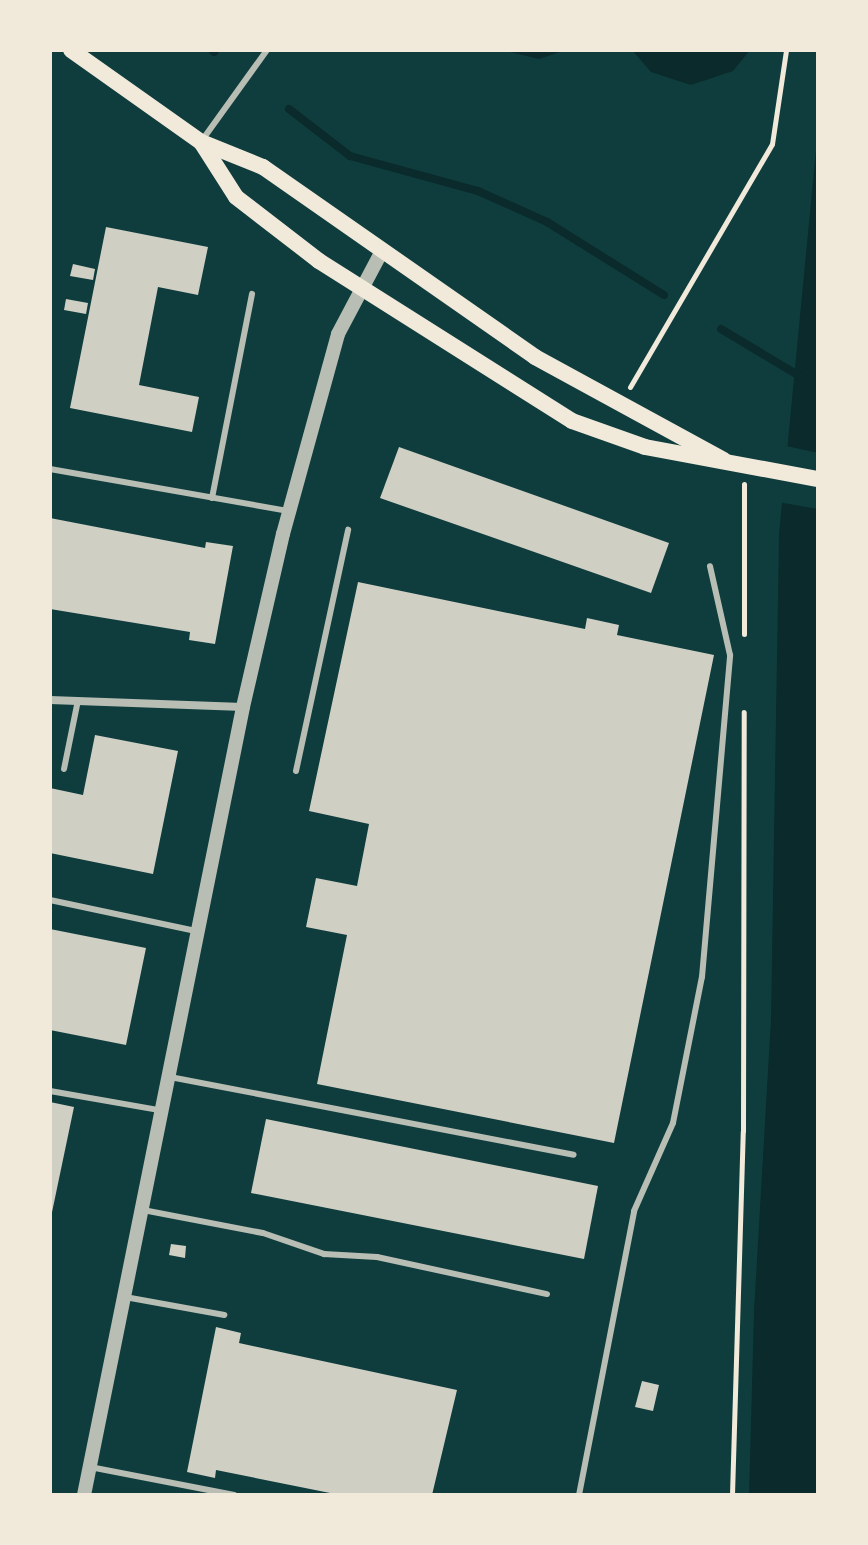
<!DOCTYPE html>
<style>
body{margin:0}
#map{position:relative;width:868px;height:1545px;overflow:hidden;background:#0f3d3e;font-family:"Fira Sans Condensed",sans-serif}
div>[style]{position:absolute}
.water>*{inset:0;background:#0a2a2b}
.pier>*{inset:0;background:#0f3d3e}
.stream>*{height:8px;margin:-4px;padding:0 4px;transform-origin:4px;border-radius:4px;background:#0a2a2b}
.building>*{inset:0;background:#cfcfc3}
.path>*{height:5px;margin:-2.5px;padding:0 2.5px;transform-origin:2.5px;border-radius:2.5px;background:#f1e9da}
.service>*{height:6px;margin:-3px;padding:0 3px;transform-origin:3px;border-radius:3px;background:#b8beb3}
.minor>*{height:8px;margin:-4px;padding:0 4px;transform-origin:4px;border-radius:4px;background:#b8beb3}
.tertiary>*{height:14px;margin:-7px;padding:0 7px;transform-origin:7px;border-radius:7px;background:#b8beb3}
.secondary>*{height:16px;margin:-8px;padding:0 8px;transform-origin:8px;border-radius:8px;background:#f1e9da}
span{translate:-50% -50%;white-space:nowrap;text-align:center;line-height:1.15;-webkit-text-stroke:8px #f1e9da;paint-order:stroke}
.frame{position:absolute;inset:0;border:52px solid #f1e9da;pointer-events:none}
</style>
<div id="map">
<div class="water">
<i style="clip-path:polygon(502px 50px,566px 50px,539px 59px)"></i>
<i style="clip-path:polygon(632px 50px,750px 50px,733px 71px,691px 85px,651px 72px)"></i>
<i style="clip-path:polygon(818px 129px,818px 1495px,749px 1495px,754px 1311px,771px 1019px,779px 534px)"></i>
</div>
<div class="pier">
<i style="clip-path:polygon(782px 445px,818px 453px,818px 509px,778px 502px)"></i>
</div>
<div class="stream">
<i style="left:212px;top:50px;width:3px;rotate:45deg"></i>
<i style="left:289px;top:109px;width:77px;rotate:37.6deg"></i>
<i style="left:350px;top:156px;width:133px;rotate:15.3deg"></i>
<i style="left:478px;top:191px;width:76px;rotate:24.2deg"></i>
<i style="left:547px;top:222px;width:138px;rotate:32deg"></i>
<i style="left:721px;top:329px;width:113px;rotate:30.9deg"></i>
</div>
<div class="building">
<i style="clip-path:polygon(106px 227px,208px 247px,198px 295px,158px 287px,139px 385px,199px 397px,192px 432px,70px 408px)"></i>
<i style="clip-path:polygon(73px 264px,95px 269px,93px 280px,70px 276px)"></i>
<i style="clip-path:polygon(66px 299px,88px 303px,86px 314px,64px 310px)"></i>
<i style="clip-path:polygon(399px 447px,669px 543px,651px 593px,380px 498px)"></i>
<i style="clip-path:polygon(50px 518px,205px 548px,206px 542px,233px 546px,215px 644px,189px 640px,190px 632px,50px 609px)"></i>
<i style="clip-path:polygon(358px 582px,585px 629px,587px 618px,619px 625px,617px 635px,714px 655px,614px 1143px,317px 1084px,347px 935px,306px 927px,316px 878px,357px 886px,369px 824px,309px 811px)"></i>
<i style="clip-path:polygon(95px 735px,178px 751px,153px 874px,50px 853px,50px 788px,83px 795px)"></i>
<i style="clip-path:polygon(50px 929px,146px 948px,126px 1045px,50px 1030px)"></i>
<i style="clip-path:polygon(50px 1102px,74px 1107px,51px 1217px,50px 1217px)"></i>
<i style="clip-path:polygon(266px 1119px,598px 1186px,584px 1259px,251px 1193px)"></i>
<i style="clip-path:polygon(171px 1244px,186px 1246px,185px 1258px,169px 1255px)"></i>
<i style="clip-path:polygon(216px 1327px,241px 1333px,239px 1343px,457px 1390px,432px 1495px,340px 1495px,216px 1470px,215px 1478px,187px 1472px)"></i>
<i style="clip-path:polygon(642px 1381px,659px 1385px,653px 1411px,635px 1407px)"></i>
</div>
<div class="path">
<i style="left:630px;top:387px;width:281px;rotate:-59.7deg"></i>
<i style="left:772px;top:144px;width:95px;rotate:-81.5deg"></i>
<i style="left:744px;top:634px;width:150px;rotate:-90deg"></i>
<i style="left:732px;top:1495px;width:364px;rotate:-88.3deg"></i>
<i style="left:743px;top:1131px;width:419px;rotate:-89.9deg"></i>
</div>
<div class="service">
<i style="left:203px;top:139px;width:110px;rotate:-54.3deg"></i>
<i style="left:50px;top:469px;width:241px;rotate:10deg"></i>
<i style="left:212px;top:498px;width:208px;rotate:-78.9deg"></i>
<i style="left:64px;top:769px;width:70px;rotate:-78.5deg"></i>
<i style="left:296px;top:771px;width:247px;rotate:-77.8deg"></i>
<i style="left:50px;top:900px;width:149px;rotate:12deg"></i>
<i style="left:170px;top:1077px;width:411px;rotate:10.9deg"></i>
<i style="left:50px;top:1091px;width:111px;rotate:9.9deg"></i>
<i style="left:143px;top:1210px;width:122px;rotate:10.9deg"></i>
<i style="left:263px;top:1233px;width:65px;rotate:19deg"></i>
<i style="left:324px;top:1254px;width:53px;rotate:3.2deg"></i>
<i style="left:377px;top:1257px;width:174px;rotate:12.3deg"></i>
<i style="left:125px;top:1297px;width:101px;rotate:10.3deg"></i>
<i style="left:90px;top:1467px;width:147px;rotate:11deg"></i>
<i style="left:579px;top:1495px;width:289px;rotate:-79deg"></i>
<i style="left:634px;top:1211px;width:96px;rotate:-66.1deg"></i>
<i style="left:673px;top:1123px;width:149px;rotate:-78.8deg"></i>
<i style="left:702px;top:977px;width:323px;rotate:-85deg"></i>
<i style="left:730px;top:655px;width:91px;rotate:-102.7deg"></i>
</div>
<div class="minor">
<i style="left:50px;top:700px;width:193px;rotate:2.1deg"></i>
</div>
<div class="tertiary">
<i style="left:84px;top:1495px;width:804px;rotate:-78.59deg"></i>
<i style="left:243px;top:707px;width:178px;rotate:-77deg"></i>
<i style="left:283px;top:534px;width:207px;rotate:-74.6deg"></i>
<i style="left:338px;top:334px;width:94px;rotate:-62.1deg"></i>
</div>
<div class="secondary">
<i style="left:71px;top:50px;width:159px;rotate:35.3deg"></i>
<i style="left:201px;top:142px;width:67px;rotate:22deg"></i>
<i style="left:263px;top:167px;width:332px;rotate:34.9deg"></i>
<i style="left:535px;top:357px;width:215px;rotate:28.6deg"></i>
<i style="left:201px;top:142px;width:65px;rotate:57.5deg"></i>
<i style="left:236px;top:197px;width:105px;rotate:37.6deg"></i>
<i style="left:319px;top:261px;width:299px;rotate:32.3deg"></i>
<i style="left:572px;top:421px;width:77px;rotate:19.6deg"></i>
<i style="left:645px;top:447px;width:176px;rotate:10.5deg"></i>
</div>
<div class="frame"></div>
</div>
